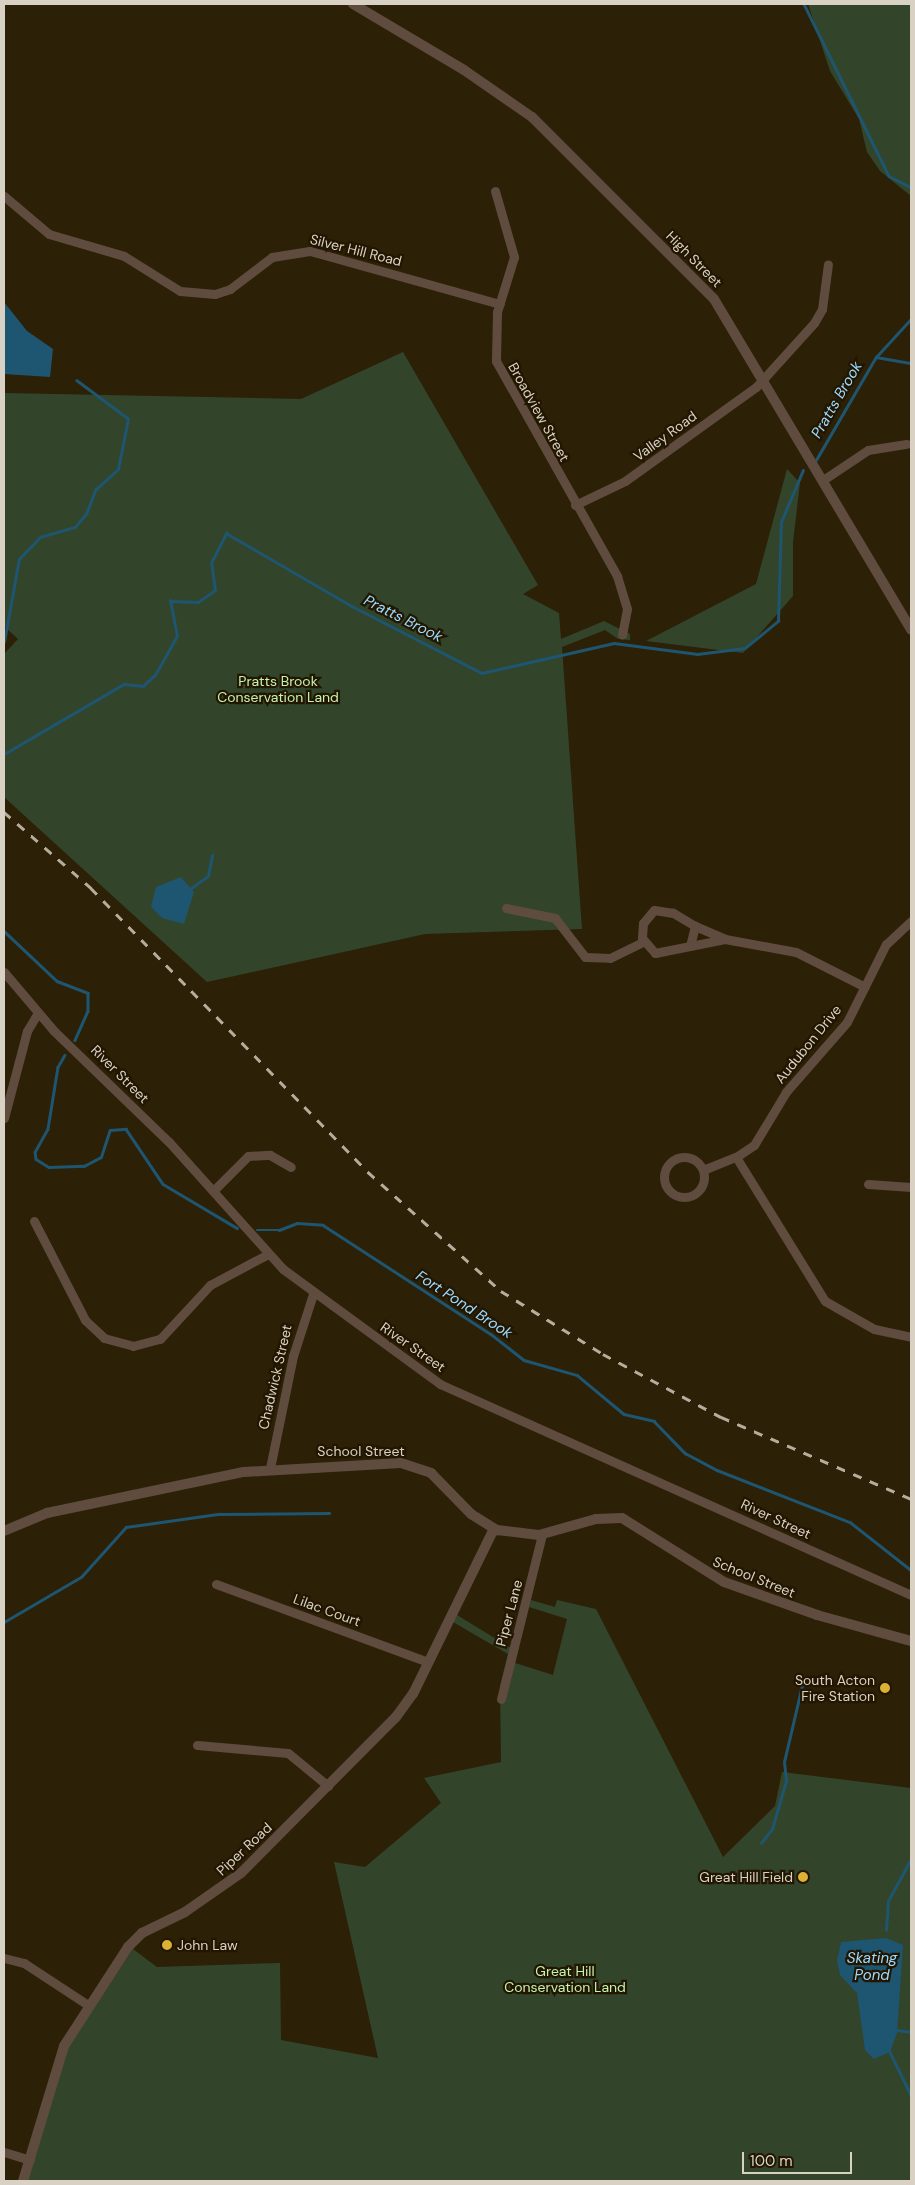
<!DOCTYPE html>
<style>
body{margin:0}
#map{position:relative;width:915px;height:2185px;overflow:hidden;background:#2c2007;font-family:"DM Sans",sans-serif}
div>[style]{position:absolute}
.green>*{inset:0;background:#32452b}
.water>*{inset:0;background:#1e5570}
.stream>*{height:2.5px;margin:-1.25px;padding:0 1.25px;transform-origin:1.25px;border-radius:1.25px;background:#1e5570}
.minor>*{height:9px;margin:-4.5px;padding:0 4.5px;transform-origin:4.5px;border-radius:4.5px;background:#5f4c3f}
.minor>.ring{margin:-4.5px;padding:0;box-sizing:content-box;background:none;border:9px solid #5f4c3f;border-radius:50%}
.tertiary>*{height:10px;margin:-5px;padding:0 5px;transform-origin:5px;border-radius:5px;background:#5f4c3f}
.rail>*{height:2.5px;margin-top:-1.25px;transform-origin:0;background:repeating-linear-gradient(90deg,#b6ad9d 0 9px,transparent 0 18px)}
.dots>*{width:14px;height:14px;translate:-50% -50%;box-sizing:border-box;border:2px solid #221600;border-radius:50%}
span{translate:-50% -50%;white-space:nowrap;text-align:center;line-height:1.15;-webkit-text-stroke:4.5px #221600;paint-order:stroke}
.street-label{font-size:14px;color:#d9d1c3}
.park-label{font-size:14px;color:#c3f4b0}
.poi-label{font-size:14px;color:#d9d1c3}
.right{translate:-100% -50%;text-align:right}
.left{translate:0 -50%;text-align:left}
.water-label{font-size:15px;color:#9bdaff;font-style:italic}
.frame{position:absolute;inset:0;border:5px solid #d9d1c3;pointer-events:none}
.scale{position:absolute;left:742px;top:2152px;width:110px;height:22px;box-sizing:border-box;border:2px solid #d9d1c3;border-top:0;padding-left:6px;font-size:15px;line-height:18px;white-space:nowrap;color:#d9d1c3;-webkit-text-stroke:4px #221600;paint-order:stroke}
</style>
<div id="map">
<div class="green">
<i style="clip-path:polygon(808px 4px,911px 4px,911px 196px,880px 171px,867px 152px,859px 119px,830px 71px)"></i>
<i style="clip-path:polygon(403px 352px,538px 585px,523px 594px,559px 613px,561px 639px,604px 621px,630px 634px,630px 640px,618px 639px,605px 630px,562px 647px,582px 929px,425px 934px,207px 982px,4px 797px,4px 654px,18px 639px,4px 626px,4px 393px,301px 399px)"></i>
<i style="clip-path:polygon(787px 469px,800px 483px,793px 542px,793px 596px,743px 653px,646px 641px,756px 584px)"></i>
<i style="clip-path:polygon(531px 1600px,555px 1607px,557px 1600px,596px 1609px,723px 1857px,775px 1806px,782px 1772px,911px 1788px,911px 2181px,27px 2181px,66px 2051px,133px 1949px,157px 1967px,280px 1963px,281px 2040px,378px 2058px,334px 1862px,365px 1867px,441px 1803px,424px 1778px,501px 1762px,500px 1686px,508px 1654px,453px 1622px,457px 1615px,514px 1650px,512px 1662px,553px 1675px,567px 1619px,529px 1607px)"></i>
</div>
<div class="water">
<i style="clip-path:polygon(4px 302px,27px 331px,53px 349px,50px 377px,4px 374px)"></i>
<i style="clip-path:polygon(181px 877px,194px 892px,184px 924px,162px 918px,151px 907px,156px 887px)"></i>
<i style="clip-path:polygon(886px 1938px,903px 1945px,897px 2033px,890px 2052px,874px 2059px,865px 2050px,857px 1993px,840px 1975px,837px 1961px,841px 1942px)"></i>
</div>
<div class="stream">
<i style="left:804px;top:4px;width:192px;rotate:63.7deg"></i>
<i style="left:889px;top:176px;width:25px;rotate:27deg"></i>
<i style="left:876px;top:357px;width:52px;rotate:-47.4deg"></i>
<i style="left:816px;top:460px;width:119px;rotate:-59.8deg"></i>
<i style="left:876px;top:357px;width:36px;rotate:10deg"></i>
<i style="left:4px;top:642px;width:84px;rotate:-79.8deg"></i>
<i style="left:19px;top:559px;width:30px;rotate:-46deg"></i>
<i style="left:40px;top:537px;width:36px;rotate:-16deg"></i>
<i style="left:75px;top:527px;width:17px;rotate:-50deg"></i>
<i style="left:86px;top:514px;width:26px;rotate:-69deg"></i>
<i style="left:95px;top:490px;width:31px;rotate:-42deg"></i>
<i style="left:118px;top:469px;width:51px;rotate:-78.7deg"></i>
<i style="left:128px;top:419px;width:64px;rotate:-143.3deg"></i>
<i style="left:4px;top:754px;width:139px;rotate:-30.3deg"></i>
<i style="left:124px;top:684px;width:19px;rotate:6deg"></i>
<i style="left:143px;top:686px;width:16px;rotate:-43deg"></i>
<i style="left:155px;top:675px;width:45px;rotate:-60.6deg"></i>
<i style="left:177px;top:636px;width:36px;rotate:-101deg"></i>
<i style="left:170px;top:601px;width:28px;rotate:2deg"></i>
<i style="left:198px;top:602px;width:21px;rotate:-35deg"></i>
<i style="left:215px;top:590px;width:27px;rotate:-98deg"></i>
<i style="left:211px;top:563px;width:34px;rotate:-63deg"></i>
<i style="left:226px;top:533px;width:146px;rotate:30.1deg"></i>
<i style="left:352px;top:606px;width:146px;rotate:27.3deg"></i>
<i style="left:482px;top:673px;width:135px;rotate:-12.8deg"></i>
<i style="left:614px;top:643px;width:84px;rotate:7.5deg"></i>
<i style="left:697px;top:654px;width:48px;rotate:-7.1deg"></i>
<i style="left:745px;top:648px;width:43px;rotate:-39.3deg"></i>
<i style="left:778px;top:621px;width:99px;rotate:-88.3deg"></i>
<i style="left:781px;top:522px;width:56px;rotate:-67.1deg"></i>
<i style="left:190px;top:889px;width:22px;rotate:-36deg"></i>
<i style="left:208px;top:876px;width:21px;rotate:-79deg"></i>
<i style="left:4px;top:931px;width:73px;rotate:43.3deg"></i>
<i style="left:57px;top:981px;width:33px;rotate:21deg"></i>
<i style="left:88px;top:993px;width:18px;rotate:90deg"></i>
<i style="left:88px;top:1011px;width:32px;rotate:114deg"></i>
<i style="left:65px;top:1055px;width:14px;rotate:120deg"></i>
<i style="left:58px;top:1067px;width:63px;rotate:99.2deg"></i>
<i style="left:48px;top:1129px;width:26px;rotate:119deg"></i>
<i style="left:35px;top:1152px;width:7px;rotate:82deg"></i>
<i style="left:36px;top:1159px;width:15px;rotate:32deg"></i>
<i style="left:49px;top:1167px;width:35px;rotate:-2deg"></i>
<i style="left:84px;top:1166px;width:19px;rotate:-28deg"></i>
<i style="left:101px;top:1157px;width:28px;rotate:-72deg"></i>
<i style="left:110px;top:1130px;width:16px;rotate:-4deg"></i>
<i style="left:126px;top:1129px;width:66px;rotate:56.1deg"></i>
<i style="left:163px;top:1184px;width:86px;rotate:30.7deg"></i>
<i style="left:257px;top:1230px;width:22px"></i>
<i style="left:279px;top:1230px;width:19px;rotate:-21deg"></i>
<i style="left:297px;top:1223px;width:26px;rotate:4deg"></i>
<i style="left:323px;top:1225px;width:200px;rotate:33deg"></i>
<i style="left:491px;top:1334px;width:42px;rotate:38.2deg"></i>
<i style="left:524px;top:1360px;width:55px;rotate:15.8deg"></i>
<i style="left:577px;top:1375px;width:61px;rotate:39.7deg"></i>
<i style="left:624px;top:1414px;width:31px;rotate:13deg"></i>
<i style="left:654px;top:1421px;width:45px;rotate:45.9deg"></i>
<i style="left:685px;top:1453px;width:36px;rotate:28deg"></i>
<i style="left:717px;top:1470px;width:143px;rotate:21.4deg"></i>
<i style="left:850px;top:1522px;width:78px;rotate:38.2deg"></i>
<i style="left:4px;top:1622px;width:89px;rotate:-30.3deg"></i>
<i style="left:81px;top:1577px;width:67px;rotate:-48deg"></i>
<i style="left:126px;top:1527px;width:94px;rotate:-8deg"></i>
<i style="left:219px;top:1514px;width:110px;rotate:-0.5deg"></i>
<i style="left:761px;top:1843px;width:18px;rotate:-52deg"></i>
<i style="left:772px;top:1829px;width:50px;rotate:-73.7deg"></i>
<i style="left:786px;top:1781px;width:19px;rotate:-96deg"></i>
<i style="left:784px;top:1762px;width:87px;rotate:-76.8deg"></i>
<i style="left:886px;top:1930px;width:29px;rotate:-86deg"></i>
<i style="left:888px;top:1901px;width:48px;rotate:-61.3deg"></i>
<i style="left:897px;top:2030px;width:14px;rotate:8deg"></i>
<i style="left:890px;top:2052px;width:48px;rotate:64deg"></i>
</div>
<div class="minor">
<i style="left:495px;top:191px;width:69px;rotate:73.9deg"></i>
<i style="left:514px;top:257px;width:58px;rotate:107.2deg"></i>
<i style="left:497px;top:312px;width:49px;rotate:91.2deg"></i>
<i style="left:496px;top:361px;width:247px;rotate:60.6deg"></i>
<i style="left:617px;top:576px;width:34px;rotate:73deg"></i>
<i style="left:627px;top:609px;width:26px;rotate:101deg"></i>
<i style="left:4px;top:196px;width:59px;rotate:40.2deg"></i>
<i style="left:49px;top:234px;width:78px;rotate:16.3deg"></i>
<i style="left:124px;top:256px;width:66px;rotate:32deg"></i>
<i style="left:180px;top:291px;width:35px;rotate:5deg"></i>
<i style="left:215px;top:294px;width:16px;rotate:-18deg"></i>
<i style="left:230px;top:289px;width:53px;rotate:-37.3deg"></i>
<i style="left:272px;top:257px;width:38px;rotate:-9deg"></i>
<i style="left:310px;top:251px;width:197px;rotate:15.6deg"></i>
<i style="left:823px;top:480px;width:54px;rotate:-33.7deg"></i>
<i style="left:868px;top:450px;width:39px;rotate:-9deg"></i>
<i style="left:575px;top:505px;width:55px;rotate:-25.6deg"></i>
<i style="left:625px;top:481px;width:161px;rotate:-35.7deg"></i>
<i style="left:756px;top:387px;width:86px;rotate:-47.8deg"></i>
<i style="left:814px;top:323px;width:16px;rotate:-60deg"></i>
<i style="left:822px;top:309px;width:45px;rotate:-82.4deg"></i>
<i style="left:506px;top:908px;width:50px;rotate:11.5deg"></i>
<i style="left:555px;top:918px;width:49px;rotate:52.4deg"></i>
<i style="left:585px;top:957px;width:25px;rotate:2deg"></i>
<i style="left:610px;top:958px;width:37px;rotate:-26deg"></i>
<i style="left:911px;top:921px;width:34px;rotate:137deg"></i>
<i style="left:886px;top:944px;width:87px;rotate:116.6deg"></i>
<i style="left:847px;top:1022px;width:93px;rotate:131.1deg"></i>
<i style="left:786px;top:1092px;width:62px;rotate:121.1deg"></i>
<i style="left:754px;top:1145px;width:22px;rotate:146deg"></i>
<i style="left:736px;top:1157px;width:169px;rotate:58.3deg"></i>
<i style="left:825px;top:1301px;width:56px;rotate:29.7deg"></i>
<i style="left:874px;top:1329px;width:38px;rotate:12deg"></i>
<i style="left:695px;top:926px;width:33px;rotate:23deg"></i>
<i style="left:725px;top:939px;width:72px;rotate:10.4deg"></i>
<i style="left:796px;top:952px;width:77px;rotate:26.9deg"></i>
<i style="left:690px;top:946px;width:21px;rotate:-76deg"></i>
<i style="left:695px;top:926px;width:26px;rotate:-149deg"></i>
<i style="left:673px;top:913px;width:19px;rotate:-171deg"></i>
<i style="left:654px;top:910px;width:17px;rotate:130deg"></i>
<i style="left:643px;top:923px;width:15px;rotate:94deg"></i>
<i style="left:642px;top:938px;width:20px;rotate:49deg"></i>
<i style="left:655px;top:953px;width:71px;rotate:-11.3deg"></i>
<i style="left:4px;top:972px;width:77px;rotate:49.7deg"></i>
<i style="left:54px;top:1031px;width:160px;rotate:44deg"></i>
<i style="left:169px;top:1142px;width:171px;rotate:48.1deg"></i>
<i style="left:283px;top:1269px;width:195px;rotate:36.2deg"></i>
<i style="left:440px;top:1384px;width:516px;rotate:24.13deg"></i>
<i style="left:4px;top:1118px;width:90px;rotate:-75.2deg"></i>
<i style="left:27px;top:1031px;width:21px;rotate:-59deg"></i>
<i class="ring" style="left:664px;top:1157px;width:31px;height:31px"></i>
<i style="left:703px;top:1170px;width:35px;rotate:-22deg"></i>
<i style="left:868px;top:1184px;width:43px;rotate:4deg"></i>
<i style="left:213px;top:1191px;width:49px;rotate:-45deg"></i>
<i style="left:248px;top:1156px;width:22px;rotate:-3deg"></i>
<i style="left:270px;top:1155px;width:24px;rotate:30deg"></i>
<i style="left:34px;top:1221px;width:111px;rotate:62.7deg"></i>
<i style="left:85px;top:1320px;width:26px;rotate:43deg"></i>
<i style="left:104px;top:1338px;width:30px;rotate:15deg"></i>
<i style="left:133px;top:1346px;width:28px;rotate:-15deg"></i>
<i style="left:160px;top:1339px;width:74px;rotate:-47.2deg"></i>
<i style="left:210px;top:1285px;width:66px;rotate:-28.1deg"></i>
<i style="left:270px;top:1468px;width:114px;rotate:-78.4deg"></i>
<i style="left:293px;top:1356px;width:65px;rotate:-72.1deg"></i>
<i style="left:216px;top:1584px;width:226px;rotate:20.2deg"></i>
<i style="left:501px;top:1699px;width:169px;rotate:-76deg"></i>
<i style="left:197px;top:1745px;width:91px;rotate:5deg"></i>
<i style="left:288px;top:1753px;width:52px;rotate:39.5deg"></i>
<i style="left:4px;top:1958px;width:21px;rotate:14deg"></i>
<i style="left:24px;top:1963px;width:77px;rotate:33.3deg"></i>
<i style="left:4px;top:2152px;width:27px;rotate:17deg"></i>
</div>
<div class="tertiary">
<i style="left:353px;top:4px;width:129px;rotate:30.7deg"></i>
<i style="left:464px;top:70px;width:83px;rotate:34.7deg"></i>
<i style="left:532px;top:117px;width:257px;rotate:45deg"></i>
<i style="left:714px;top:299px;width:385px;rotate:59.2deg"></i>
<i style="left:4px;top:1531px;width:47px;rotate:-22.7deg"></i>
<i style="left:47px;top:1513px;width:201px;rotate:-11.8deg"></i>
<i style="left:244px;top:1472px;width:157px;rotate:-3.3deg"></i>
<i style="left:401px;top:1463px;width:32px;rotate:18deg"></i>
<i style="left:431px;top:1473px;width:57px;rotate:45.7deg"></i>
<i style="left:471px;top:1514px;width:31px;rotate:32deg"></i>
<i style="left:497px;top:1530px;width:42px;rotate:6.8deg"></i>
<i style="left:539px;top:1535px;width:59px;rotate:-15.7deg"></i>
<i style="left:596px;top:1519px;width:26px;rotate:-2deg"></i>
<i style="left:622px;top:1518px;width:120px;rotate:32.1deg"></i>
<i style="left:724px;top:1582px;width:99px;rotate:19.5deg"></i>
<i style="left:817px;top:1615px;width:98px;rotate:15.5deg"></i>
<i style="left:23px;top:2181px;width:141px;rotate:-73.1deg"></i>
<i style="left:64px;top:2046px;width:118px;rotate:-57.1deg"></i>
<i style="left:128px;top:1947px;width:20px;rotate:-45deg"></i>
<i style="left:142px;top:1933px;width:48px;rotate:-26deg"></i>
<i style="left:185px;top:1912px;width:68px;rotate:-34.9deg"></i>
<i style="left:241px;top:1873px;width:220px;rotate:-45.2deg"></i>
<i style="left:396px;top:1717px;width:29px;rotate:-54deg"></i>
<i style="left:413px;top:1694px;width:184px;rotate:-63.9deg"></i>
</div>
<div class="rail">
<i style="left:4px;top:812px;width:116px;rotate:41.1deg"></i>
<i style="left:91px;top:888px;width:397px;rotate:45.7deg"></i>
<i style="left:368px;top:1172px;width:178px;rotate:41.8deg"></i>
<i style="left:501px;top:1291px;width:120px;rotate:31.7deg"></i>
<i style="left:603px;top:1354px;width:134px;rotate:28.1deg"></i>
<i style="left:721px;top:1417px;width:207px;rotate:23.3deg"></i>
</div>
<div class="dots">
<i style="left:885px;top:1688px;background:#dbb233"></i>
<i style="left:803px;top:1877px;background:#dbb233"></i>
<i style="left:167px;top:1945px;background:#dbb233"></i>
</div>
<div class="street-label">
<span style="left:356px;top:250px;rotate:14deg">Silver Hill Road</span>
<span style="left:694px;top:259px;rotate:45deg">High Street</span>
<span style="left:539px;top:412px;rotate:61deg">Broadview Street</span>
<span style="left:665px;top:436px;rotate:-36deg">Valley Road</span>
<span style="left:808px;top:1044px;rotate:-51deg">Audubon Drive</span>
<span style="left:120px;top:1074px;rotate:45deg">River Street</span>
<span style="left:413px;top:1347px;rotate:35deg">River Street</span>
<span style="left:275px;top:1377px;rotate:-77deg">Chadwick Street</span>
<span style="left:361px;top:1451px">School Street</span>
<span style="left:776px;top:1519px;rotate:25deg">River Street</span>
<span style="left:754px;top:1577px;rotate:22deg">School Street</span>
<span style="left:327px;top:1610px;rotate:20deg">Lilac Court</span>
<span style="left:509px;top:1613px;rotate:-75deg">Piper Lane</span>
<span style="left:244px;top:1849px;rotate:-43deg">Piper Road</span>
</div>
<div class="park-label">
<span style="left:278px;top:689px">Pratts Brook<br>Conservation Land</span>
<span style="left:565px;top:1979px">Great Hill<br>Conservation Land</span>
</div>
<div class="poi-label">
<span class="right" style="left:875px;top:1688px">South Acton<br>Fire Station</span>
<span class="right" style="left:793px;top:1877px">Great Hill Field</span>
<span class="left" style="left:177px;top:1945px">John Law</span>
</div>
<div class="water-label">
<span style="left:837px;top:400px;rotate:-60deg">Pratts Brook</span>
<span style="left:403px;top:619px;rotate:27deg">Pratts Brook</span>
<span style="left:464px;top:1305px;rotate:33deg">Fort Pond Brook</span>
<span style="left:872px;top:1967px">Skating<br>Pond</span>
</div>
<div class="frame"></div>
<div class="scale">100 m</div>
</div>
